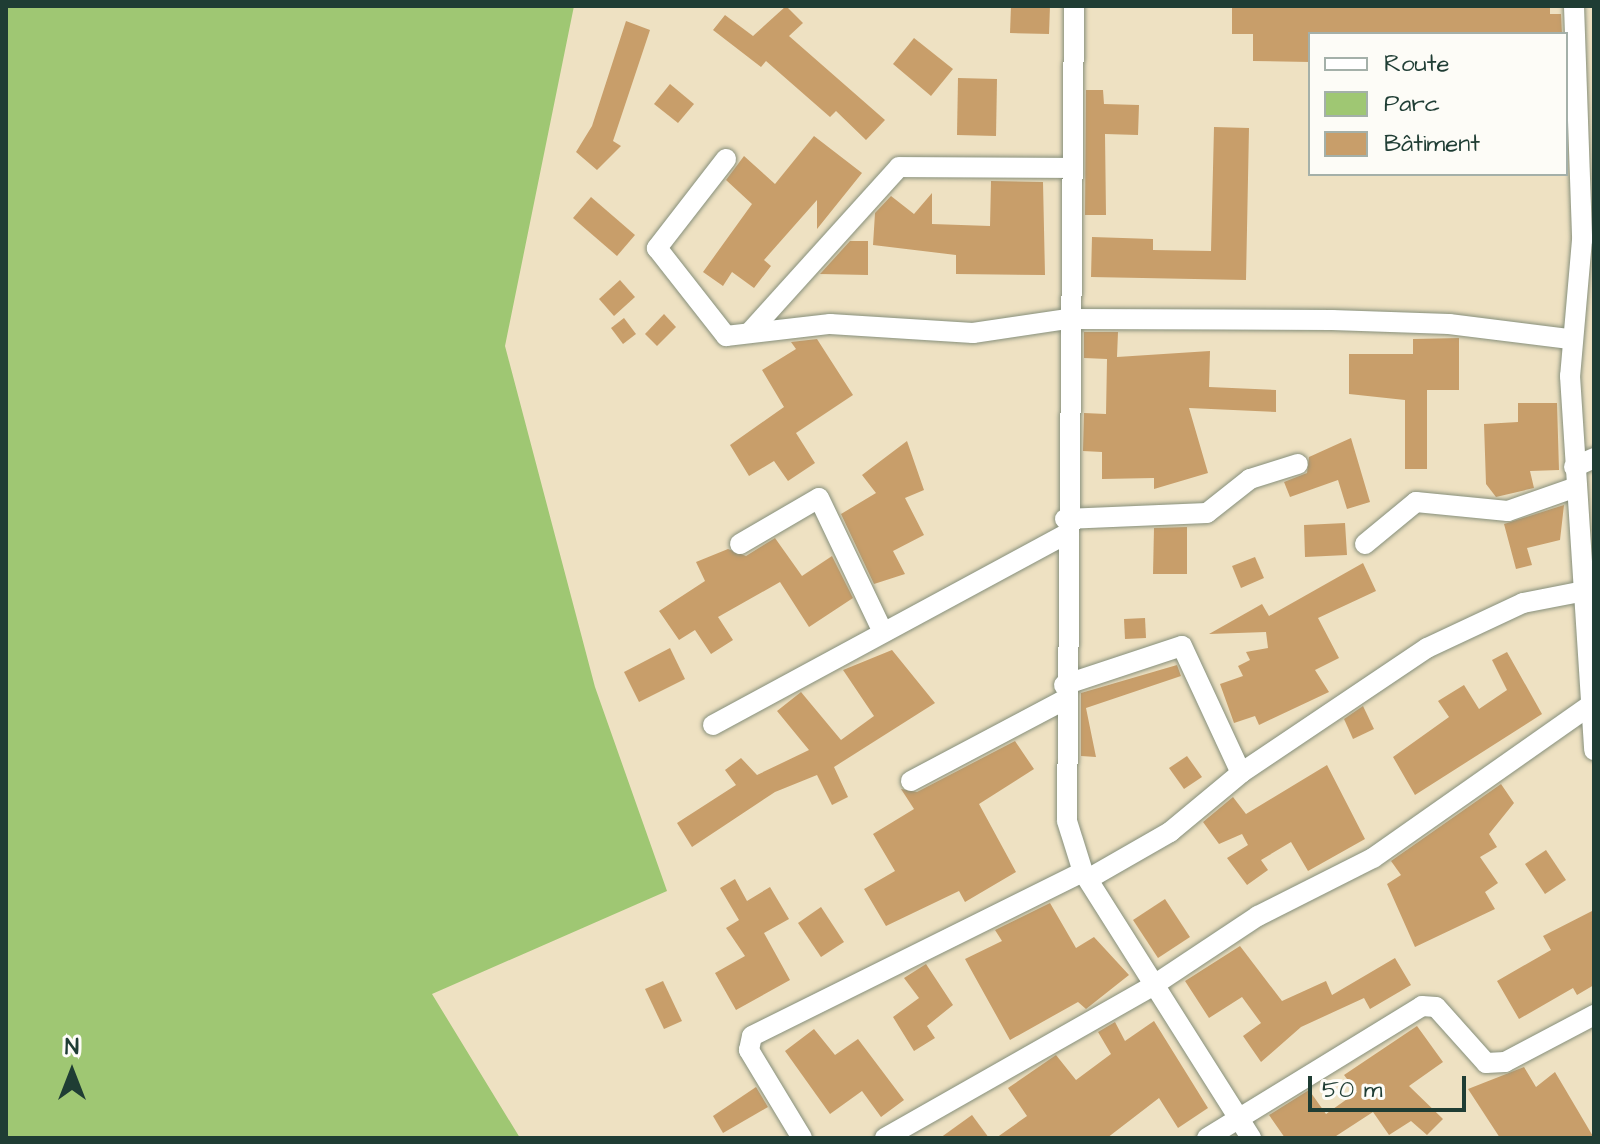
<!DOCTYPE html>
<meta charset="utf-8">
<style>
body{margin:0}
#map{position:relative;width:1600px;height:1144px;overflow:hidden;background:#eee1c2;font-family:"Architects Daughter",sans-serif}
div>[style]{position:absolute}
.green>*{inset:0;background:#9fc773}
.building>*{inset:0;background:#c89e6a}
.roads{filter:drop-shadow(0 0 2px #868f7b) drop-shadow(0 0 2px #868f7b)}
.street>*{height:20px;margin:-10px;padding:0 10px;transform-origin:10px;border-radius:10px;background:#fff}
span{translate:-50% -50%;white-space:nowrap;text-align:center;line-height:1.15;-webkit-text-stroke:8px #fdfcf7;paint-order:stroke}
.frame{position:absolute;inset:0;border:8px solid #1f3d34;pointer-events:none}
.legend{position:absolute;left:1308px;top:32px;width:260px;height:144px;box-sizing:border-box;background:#fdfcf7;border:2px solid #a4b0a9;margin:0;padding:10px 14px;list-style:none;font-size:24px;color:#1f3d34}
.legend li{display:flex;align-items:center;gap:16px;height:40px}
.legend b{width:40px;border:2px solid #a4b0a9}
.north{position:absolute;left:32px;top:1032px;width:80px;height:80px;-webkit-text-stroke:6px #fdfcf7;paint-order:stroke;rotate:0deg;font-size:22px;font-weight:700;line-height:32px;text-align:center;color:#1f3d34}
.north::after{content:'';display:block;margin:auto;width:28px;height:36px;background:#1f3d34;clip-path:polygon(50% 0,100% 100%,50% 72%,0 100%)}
.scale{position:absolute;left:1308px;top:1076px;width:158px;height:36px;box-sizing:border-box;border:4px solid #1f3d34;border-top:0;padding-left:10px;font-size:24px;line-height:28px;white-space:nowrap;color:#1f3d34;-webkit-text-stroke:6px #fdfcf7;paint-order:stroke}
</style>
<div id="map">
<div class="green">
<i style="clip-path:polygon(6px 6px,574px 6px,505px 346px,595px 687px,667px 891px,432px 994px,520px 1138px,6px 1138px)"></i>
</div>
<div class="building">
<i style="clip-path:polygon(786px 6px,803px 23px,789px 36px,885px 120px,866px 140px,836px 111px,830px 117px,766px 61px,761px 67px,713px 30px,725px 15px,753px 36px)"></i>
<i style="clip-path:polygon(1011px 6px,1050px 6px,1049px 34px,1010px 33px)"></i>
<i style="clip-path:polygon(1232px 6px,1550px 6px,1550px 14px,1561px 14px,1562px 34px,1310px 34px,1310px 62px,1253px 61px,1253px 34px,1232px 34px)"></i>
<i style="clip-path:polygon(626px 21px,650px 30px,613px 141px,621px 146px,597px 170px,576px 152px,592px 126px)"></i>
<i style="clip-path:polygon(914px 38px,953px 69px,931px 96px,893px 64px)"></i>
<i style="clip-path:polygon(958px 78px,997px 79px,996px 136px,957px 135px)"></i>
<i style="clip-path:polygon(670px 84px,694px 104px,678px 123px,654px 104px)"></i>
<i style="clip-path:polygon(1086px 90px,1103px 90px,1104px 104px,1139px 105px,1138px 135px,1105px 134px,1106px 215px,1085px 215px)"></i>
<i style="clip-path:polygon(1214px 127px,1249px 128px,1246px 280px,1091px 277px,1092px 237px,1153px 239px,1153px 250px,1211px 251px)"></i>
<i style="clip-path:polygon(814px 136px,862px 173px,817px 229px,817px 200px,764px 260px,771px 266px,754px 288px,732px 272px,723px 286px,703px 272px,752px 204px,726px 180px,744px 156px,775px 184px)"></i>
<i style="clip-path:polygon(991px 181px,1043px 182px,1045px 275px,956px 274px,956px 255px,873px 245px,875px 213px,891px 196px,914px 214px,932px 193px,932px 224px,990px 226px)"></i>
<i style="clip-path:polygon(591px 197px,635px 235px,617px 256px,573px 218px)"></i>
<i style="clip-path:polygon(850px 241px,868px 241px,868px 275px,820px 274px)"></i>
<i style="clip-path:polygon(620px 280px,635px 297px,614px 316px,599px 299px)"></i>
<i style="clip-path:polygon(664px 314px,676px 327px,657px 346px,645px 334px)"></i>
<i style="clip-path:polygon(624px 318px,636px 334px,623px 344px,611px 328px)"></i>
<i style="clip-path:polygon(1084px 332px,1118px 332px,1117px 357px,1210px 351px,1209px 387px,1276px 390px,1276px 412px,1189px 408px,1208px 473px,1154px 489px,1154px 478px,1102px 479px,1102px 452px,1083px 451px,1084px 413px,1106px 414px,1107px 359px,1084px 358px)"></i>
<i style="clip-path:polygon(1459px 338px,1459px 390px,1427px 390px,1427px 469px,1405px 469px,1405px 400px,1349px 394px,1349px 354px,1413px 354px,1413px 339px)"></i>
<i style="clip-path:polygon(817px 339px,853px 395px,796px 433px,815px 463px,788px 481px,774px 461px,749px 476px,730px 445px,784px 407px,762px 370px,796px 349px,791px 342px)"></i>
<i style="clip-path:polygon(1518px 403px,1557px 403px,1559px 470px,1530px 471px,1534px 488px,1496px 497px,1486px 484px,1484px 424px,1518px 422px)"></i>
<i style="clip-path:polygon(1351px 438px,1370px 502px,1347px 509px,1338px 480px,1290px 497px,1284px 482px,1307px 473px,1309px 457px)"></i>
<i style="clip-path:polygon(907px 441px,924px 490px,905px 498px,924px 535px,893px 551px,905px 574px,874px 584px,841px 514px,876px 493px,862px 475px)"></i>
<i style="clip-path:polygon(1564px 505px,1560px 540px,1527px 548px,1532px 565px,1516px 569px,1504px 524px)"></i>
<i style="clip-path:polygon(1345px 523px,1347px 555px,1305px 557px,1304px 525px)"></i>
<i style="clip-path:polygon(1187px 527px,1187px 574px,1153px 574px,1154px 528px)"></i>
<i style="clip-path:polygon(775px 538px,802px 576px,832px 556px,853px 598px,809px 627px,780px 582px,718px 617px,733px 640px,711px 654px,695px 630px,679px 640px,659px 611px,705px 581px,696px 562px,728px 549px,746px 556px)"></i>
<i style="clip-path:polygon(1255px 557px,1264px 578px,1241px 588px,1232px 566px)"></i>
<i style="clip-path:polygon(1363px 563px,1376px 591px,1318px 618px,1339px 658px,1315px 670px,1329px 692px,1259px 725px,1255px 716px,1234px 723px,1220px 684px,1243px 676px,1238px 666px,1250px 660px,1246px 652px,1268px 648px,1266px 632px,1209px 634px,1262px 604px,1269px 616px)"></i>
<i style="clip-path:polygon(1145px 618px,1146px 638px,1125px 639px,1124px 619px)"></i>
<i style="clip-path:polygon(670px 648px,685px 679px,639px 702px,624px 672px)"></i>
<i style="clip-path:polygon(892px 650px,935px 703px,834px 767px,848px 797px,832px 805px,817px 775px,775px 792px,692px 847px,677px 823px,736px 785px,725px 770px,741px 758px,757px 775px,809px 750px,777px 711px,801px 692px,841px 740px,874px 716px,843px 670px)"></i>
<i style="clip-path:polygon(1507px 652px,1542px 714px,1415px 795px,1393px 757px,1449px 717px,1438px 701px,1464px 685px,1479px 709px,1507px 690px,1492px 660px)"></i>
<i style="clip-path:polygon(1177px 665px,1181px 676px,1086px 708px,1096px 757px,1081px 756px,1081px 693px)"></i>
<i style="clip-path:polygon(1363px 706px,1374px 729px,1353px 739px,1344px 719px)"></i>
<i style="clip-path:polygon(1015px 741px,1034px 769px,979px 804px,1016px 872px,965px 902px,959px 891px,886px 926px,864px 889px,895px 871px,873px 834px,914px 809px,901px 789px,917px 792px)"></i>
<i style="clip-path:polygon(1187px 756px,1202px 777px,1184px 789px,1169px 768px)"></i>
<i style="clip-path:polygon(1327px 765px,1365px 839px,1308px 871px,1291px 842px,1261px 860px,1268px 870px,1247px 885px,1227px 858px,1248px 845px,1242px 834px,1219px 844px,1203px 822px,1233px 797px,1246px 814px)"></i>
<i style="clip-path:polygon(1501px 784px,1514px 803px,1489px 834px,1497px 847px,1480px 857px,1498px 883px,1485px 892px,1495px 909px,1415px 947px,1387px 884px,1401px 875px,1391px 861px)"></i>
<i style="clip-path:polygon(1546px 850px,1566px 880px,1545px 894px,1525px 864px)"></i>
<i style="clip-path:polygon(735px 879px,747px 901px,770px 887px,789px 919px,764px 933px,790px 980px,736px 1010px,715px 973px,745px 956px,726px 928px,739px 920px,720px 888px)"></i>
<i style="clip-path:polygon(1165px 899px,1190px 937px,1158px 958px,1133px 920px)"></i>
<i style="clip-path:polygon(1050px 903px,1076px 948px,1094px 937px,1129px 975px,1086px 1009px,1078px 1002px,1010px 1040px,965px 959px,1002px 941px,995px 930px)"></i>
<i style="clip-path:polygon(821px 907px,844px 942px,821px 957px,798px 923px)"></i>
<i style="clip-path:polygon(1594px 910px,1594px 985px,1577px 995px,1573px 988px,1519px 1019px,1497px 981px,1551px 950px,1543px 936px)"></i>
<i style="clip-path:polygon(1240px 946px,1282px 1001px,1326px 981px,1332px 995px,1395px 958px,1411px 985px,1370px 1009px,1364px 998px,1301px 1027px,1261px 1062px,1243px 1036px,1261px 1023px,1242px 997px,1209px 1018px,1185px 981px)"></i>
<i style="clip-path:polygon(926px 964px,953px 1005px,927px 1026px,935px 1038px,914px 1051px,893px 1017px,919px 998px,904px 978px)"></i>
<i style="clip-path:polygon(663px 981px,682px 1021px,664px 1029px,645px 989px)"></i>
<i style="clip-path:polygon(1154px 1021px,1208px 1108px,1178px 1128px,1159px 1098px,1107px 1138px,996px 1138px,1027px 1116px,1008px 1088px,1056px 1055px,1076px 1080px,1111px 1054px,1098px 1032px,1115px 1022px,1125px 1041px)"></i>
<i style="clip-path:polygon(1417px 1026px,1443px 1062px,1409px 1086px,1443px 1119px,1427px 1135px,1411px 1121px,1389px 1135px,1373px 1112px,1333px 1138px,1285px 1138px,1269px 1115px,1309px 1090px,1326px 1114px,1357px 1092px,1344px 1075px)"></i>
<i style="clip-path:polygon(814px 1029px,835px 1055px,858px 1039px,904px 1100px,881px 1117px,862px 1091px,830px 1114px,785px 1051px)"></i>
<i style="clip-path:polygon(1524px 1067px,1536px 1087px,1555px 1072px,1594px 1138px,1500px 1138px,1468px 1089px)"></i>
<i style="clip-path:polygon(756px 1087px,768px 1107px,723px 1133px,713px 1116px)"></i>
<i style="clip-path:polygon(972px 1115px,989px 1138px,940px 1138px)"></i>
</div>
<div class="roads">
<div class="street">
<i style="left:1074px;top:6px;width:815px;rotate:90.49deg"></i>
<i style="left:1067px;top:821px;width:53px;rotate:72.6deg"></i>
<i style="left:1083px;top:872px;width:315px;rotate:57.7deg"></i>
<i style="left:1574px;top:6px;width:234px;rotate:88deg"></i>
<i style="left:1582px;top:240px;width:137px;rotate:95deg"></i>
<i style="left:1570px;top:376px;width:375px;rotate:86.3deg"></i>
<i style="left:726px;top:159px;width:113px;rotate:127.8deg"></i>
<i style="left:657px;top:248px;width:112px;rotate:51.9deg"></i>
<i style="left:726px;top:336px;width:105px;rotate:-6.6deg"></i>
<i style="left:830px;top:324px;width:143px;rotate:3.6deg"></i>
<i style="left:973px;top:333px;width:96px;rotate:-8.4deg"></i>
<i style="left:1068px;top:319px;width:264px;rotate:0.2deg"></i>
<i style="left:1332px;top:320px;width:117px;rotate:2deg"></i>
<i style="left:1449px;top:324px;width:122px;rotate:7.1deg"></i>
<i style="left:750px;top:332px;width:222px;rotate:-47.9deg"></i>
<i style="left:899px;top:167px;width:173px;rotate:0.3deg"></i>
<i style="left:1574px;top:467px;width:22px;rotate:-24deg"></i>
<i style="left:1065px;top:519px;width:142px;rotate:-2.4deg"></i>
<i style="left:1207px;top:513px;width:55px;rotate:-38.3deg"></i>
<i style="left:1250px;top:479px;width:50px;rotate:-17.4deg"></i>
<i style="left:740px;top:544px;width:91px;rotate:-30.2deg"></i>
<i style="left:819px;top:498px;width:148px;rotate:64.5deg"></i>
<i style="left:1365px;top:544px;width:66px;rotate:-39.5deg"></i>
<i style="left:1416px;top:502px;width:92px;rotate:5.6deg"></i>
<i style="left:1508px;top:511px;width:72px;rotate:-19.4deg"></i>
<i style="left:1064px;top:685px;width:124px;rotate:-18.3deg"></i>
<i style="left:1182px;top:646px;width:140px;rotate:65.1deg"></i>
<i style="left:713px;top:725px;width:400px;rotate:-28.4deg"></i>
<i style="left:911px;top:781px;width:173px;rotate:-27.9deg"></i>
<i style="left:1088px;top:879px;width:95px;rotate:-29.8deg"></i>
<i style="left:1170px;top:832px;width:92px;rotate:-39.7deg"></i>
<i style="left:1241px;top:773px;width:224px;rotate:-33.9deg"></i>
<i style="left:1427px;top:648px;width:106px;rotate:-25.1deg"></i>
<i style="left:1523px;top:603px;width:62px;rotate:-11.1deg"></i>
<i style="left:802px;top:1138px;width:103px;rotate:-121.1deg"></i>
<i style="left:749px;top:1050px;width:14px;rotate:-78deg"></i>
<i style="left:752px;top:1036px;width:369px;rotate:-26.4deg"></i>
<i style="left:885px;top:1138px;width:309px;rotate:-29.6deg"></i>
<i style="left:1154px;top:985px;width:125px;rotate:-33.6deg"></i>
<i style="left:1258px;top:916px;width:129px;rotate:-26.8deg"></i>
<i style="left:1373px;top:858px;width:263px;rotate:-35.1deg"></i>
<i style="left:1207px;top:1138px;width:252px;rotate:-31.5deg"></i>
<i style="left:1422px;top:1006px;width:14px;rotate:4deg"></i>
<i style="left:1436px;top:1007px;width:75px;rotate:48.2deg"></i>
<i style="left:1486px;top:1063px;width:19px;rotate:-3deg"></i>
<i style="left:1505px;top:1062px;width:101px;rotate:-27.8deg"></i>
</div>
</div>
<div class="frame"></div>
<ul class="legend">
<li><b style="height:10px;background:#fff"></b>Route</li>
<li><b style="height:22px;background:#9fc773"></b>Parc</li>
<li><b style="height:22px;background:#c89e6a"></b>Bâtiment</li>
</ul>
<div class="north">N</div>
<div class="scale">50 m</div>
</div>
